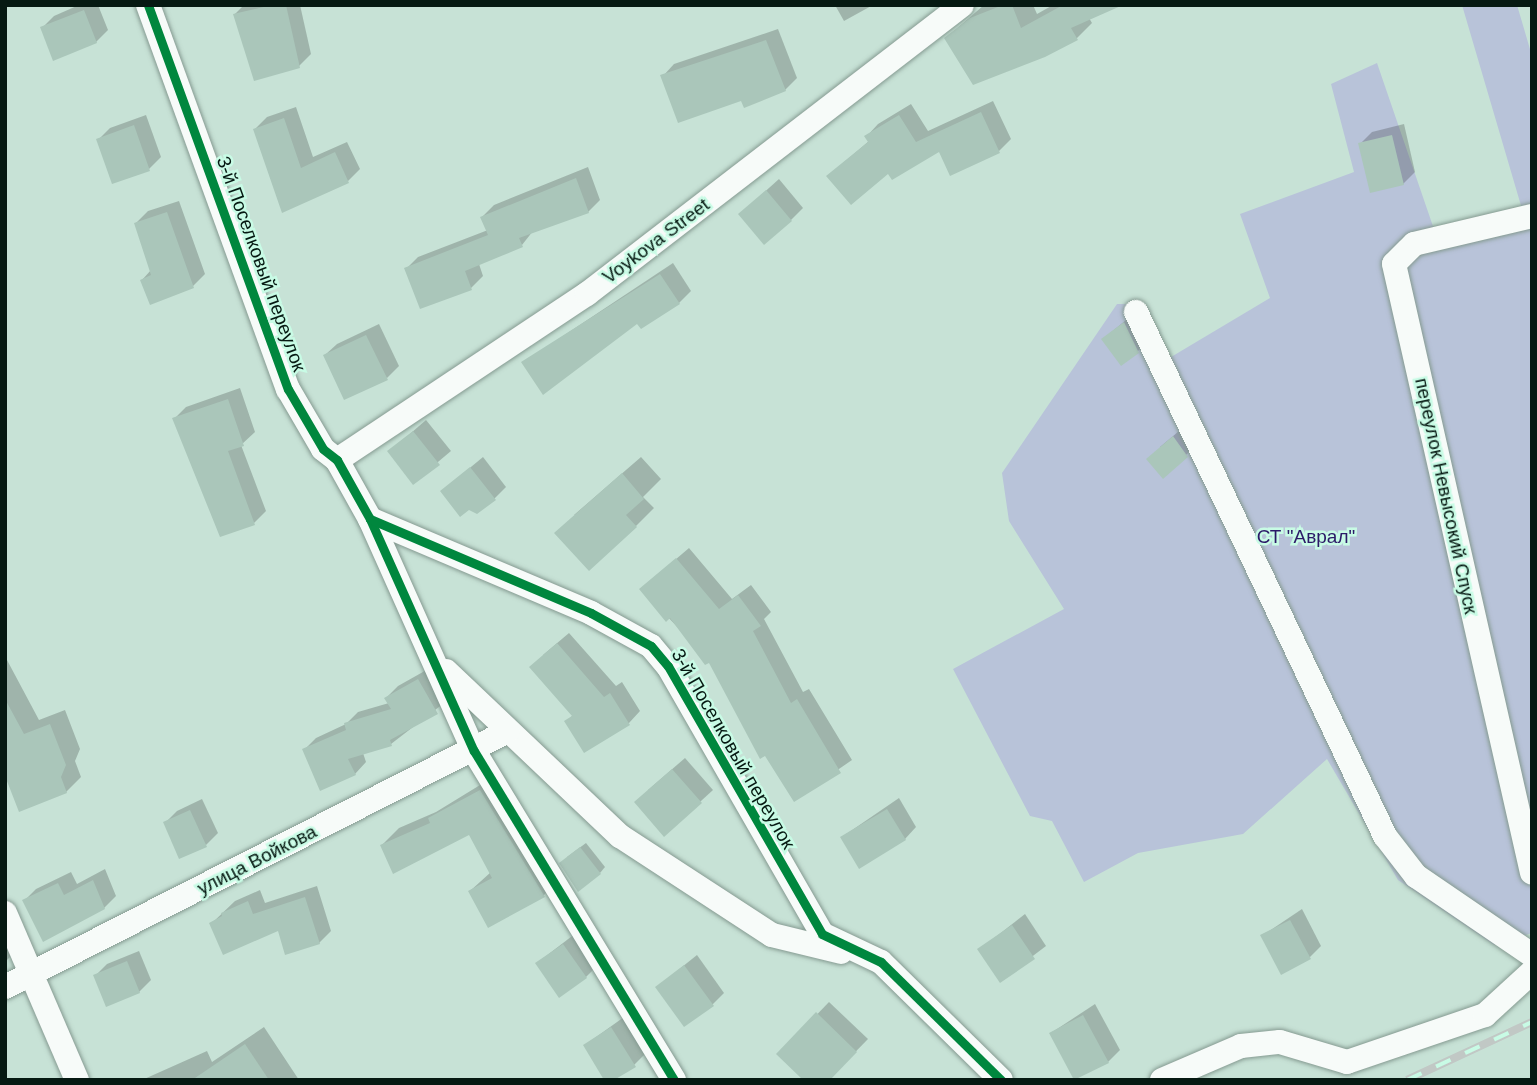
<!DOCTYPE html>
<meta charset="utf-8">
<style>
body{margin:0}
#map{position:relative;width:1537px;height:1085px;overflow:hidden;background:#c7e2d6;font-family:Helvetica,sans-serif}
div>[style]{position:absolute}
.green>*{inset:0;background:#b8c3d9}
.shadow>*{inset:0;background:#0003}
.building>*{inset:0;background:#aac6ba}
.roads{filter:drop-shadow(0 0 2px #859a91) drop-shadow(0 0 2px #859a91)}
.street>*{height:24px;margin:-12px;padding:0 12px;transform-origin:12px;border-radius:12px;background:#f7fbf9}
.rail>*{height:8px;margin-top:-4px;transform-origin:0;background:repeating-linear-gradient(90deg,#c8fbe5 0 16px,#c1c8c5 0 32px);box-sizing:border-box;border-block:2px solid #c1c8c5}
.cycleway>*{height:9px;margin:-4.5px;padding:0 4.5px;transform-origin:4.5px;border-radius:4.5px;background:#00873e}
span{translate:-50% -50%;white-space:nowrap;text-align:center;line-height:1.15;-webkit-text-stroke:5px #c8fbe5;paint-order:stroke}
.street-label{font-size:19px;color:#061912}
.park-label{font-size:19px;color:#2c1a68}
.frame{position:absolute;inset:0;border:7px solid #061912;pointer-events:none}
</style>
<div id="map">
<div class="green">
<i style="clip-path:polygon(1462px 5px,1517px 5px,1532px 56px,1532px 933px,1494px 945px,1398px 880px,1327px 759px,1243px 834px,1138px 853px,1084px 882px,1052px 821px,1030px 816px,953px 669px,1064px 609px,1009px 521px,1002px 473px,1117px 304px,1128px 304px,1161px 363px,1270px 298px,1240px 214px,1354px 172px,1331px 84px,1377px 63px,1437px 238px,1522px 209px)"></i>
</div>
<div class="shadow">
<i style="clip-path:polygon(79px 5px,98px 5px,108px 30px,96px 42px,42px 28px,54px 16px)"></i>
<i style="clip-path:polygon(244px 5px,300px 5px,311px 54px,299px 66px,235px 14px)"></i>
<i style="clip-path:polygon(835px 5px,873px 5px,844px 21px)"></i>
<i style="clip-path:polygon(984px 5px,1033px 5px,1037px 14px,1053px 5px,1118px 5px,1089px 18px,1092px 23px,1077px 38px,946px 38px)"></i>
<i style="clip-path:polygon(778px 29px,797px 78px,785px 90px,742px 99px,663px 76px,674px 64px)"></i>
<i style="clip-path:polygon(993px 101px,1011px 139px,999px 151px,940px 149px,888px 171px,841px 165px,869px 141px,867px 136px,878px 124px,911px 104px,928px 131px)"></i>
<i style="clip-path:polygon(296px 107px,313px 157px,347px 142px,360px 169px,348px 181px,283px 211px,255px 129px,267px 117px)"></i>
<i style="clip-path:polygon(146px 115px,161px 157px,149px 169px,98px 140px,110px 128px)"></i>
<i style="clip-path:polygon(1404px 124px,1415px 172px,1403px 184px,1360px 144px,1372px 132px)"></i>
<i style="clip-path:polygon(588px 167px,600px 200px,588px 212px,533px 231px,522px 245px,479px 264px,483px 276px,471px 288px,421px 307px,406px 269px,418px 257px,488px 230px,482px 217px,494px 205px)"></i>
<i style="clip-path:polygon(779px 179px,803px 208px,791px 220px,740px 214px)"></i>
<i style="clip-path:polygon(179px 201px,205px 274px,193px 286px,142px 280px,151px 270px,136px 223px,148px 211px)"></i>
<i style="clip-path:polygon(673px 263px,691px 291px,679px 303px,524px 362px)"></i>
<i style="clip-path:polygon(1137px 311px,1150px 339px,1138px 351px,1103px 339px)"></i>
<i style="clip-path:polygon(379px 324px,399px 366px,387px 378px,325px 355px,337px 344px)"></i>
<i style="clip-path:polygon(240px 388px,255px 432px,241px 445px,266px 511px,254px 523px,174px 419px,186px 407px)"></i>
<i style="clip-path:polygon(426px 420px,451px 451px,413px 483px,389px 452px)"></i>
<i style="clip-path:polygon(1185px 426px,1199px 443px,1163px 476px,1160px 447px)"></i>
<i style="clip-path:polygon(483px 457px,506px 487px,494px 499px,469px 508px,442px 491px)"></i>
<i style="clip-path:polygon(641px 457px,661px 479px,643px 497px,654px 508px,636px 526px,574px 515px)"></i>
<i style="clip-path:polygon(689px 548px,732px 599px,751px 585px,771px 612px,764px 619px,803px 692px,809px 689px,852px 760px,794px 800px,709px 660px,641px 589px)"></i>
<i style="clip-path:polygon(569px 633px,616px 686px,622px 682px,640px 711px,629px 723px,567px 721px,573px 715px,543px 655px)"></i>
<i style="clip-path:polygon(7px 660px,39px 720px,65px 710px,80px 749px,75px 761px,81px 777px,66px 792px,5px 772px)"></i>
<i style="clip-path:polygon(430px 668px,448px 700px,391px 744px,363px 753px,366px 762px,355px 774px,304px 750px,316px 738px,346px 724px,358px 712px,389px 703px,386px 698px,398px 686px)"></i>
<i style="clip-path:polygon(685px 758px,713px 790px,665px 834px,648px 790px)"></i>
<i style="clip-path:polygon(498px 774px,561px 878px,544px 895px,489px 925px,470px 891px,491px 872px,470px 833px,382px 845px,399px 828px,436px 812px)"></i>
<i style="clip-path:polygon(899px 798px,916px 827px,905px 839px,842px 837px)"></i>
<i style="clip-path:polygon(202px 799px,218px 833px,206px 845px,165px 823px,177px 811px)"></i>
<i style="clip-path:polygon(586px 843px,605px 867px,600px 873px,567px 857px)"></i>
<i style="clip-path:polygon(105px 869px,116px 896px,104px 908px,24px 901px,36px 889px,71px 872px,77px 884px)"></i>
<i style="clip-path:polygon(317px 886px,331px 931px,319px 943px,279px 929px,211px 924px,235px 901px,260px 890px,265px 903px)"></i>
<i style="clip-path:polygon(1302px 909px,1321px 946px,1309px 958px,1262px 936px)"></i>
<i style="clip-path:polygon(1025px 914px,1046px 946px,1000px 981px,979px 950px)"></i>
<i style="clip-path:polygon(5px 930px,12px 955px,5px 962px)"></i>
<i style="clip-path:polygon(576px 933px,598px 965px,586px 977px,537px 963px)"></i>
<i style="clip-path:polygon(139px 951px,151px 980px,139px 992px,95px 976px,107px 964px)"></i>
<i style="clip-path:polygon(697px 955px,724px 993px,712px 1005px,657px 987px)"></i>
<i style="clip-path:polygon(829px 1002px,868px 1039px,828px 1080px,779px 1054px)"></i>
<i style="clip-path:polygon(1095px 1004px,1120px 1050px,1108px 1062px,1051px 1033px)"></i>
<i style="clip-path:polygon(624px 1017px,646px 1053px,634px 1065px,585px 1045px)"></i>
<i style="clip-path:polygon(264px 1027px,299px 1080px,142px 1080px,207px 1051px,212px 1062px)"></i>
</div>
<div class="building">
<i style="clip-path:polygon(272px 5px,286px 5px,300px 68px,254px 81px,233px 14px)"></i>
<i style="clip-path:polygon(1003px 5px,1012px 5px,1021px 28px,1063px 5px,1123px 5px,1071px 28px,1078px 40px,1045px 57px,973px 85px,944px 38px,970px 18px)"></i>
<i style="clip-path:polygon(84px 10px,97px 43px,53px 61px,40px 27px)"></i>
<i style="clip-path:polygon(766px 40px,786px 91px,744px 108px,741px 101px,678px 123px,660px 75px)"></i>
<i style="clip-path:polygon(981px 112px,1000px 153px,950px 176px,939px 152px,892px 180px,888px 174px,851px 205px,826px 176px,868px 142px,864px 136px,899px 115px,916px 142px)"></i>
<i style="clip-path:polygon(284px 118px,301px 168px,335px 152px,349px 183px,282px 213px,253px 129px)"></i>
<i style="clip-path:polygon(134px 125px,150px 171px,112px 184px,96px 139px)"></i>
<i style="clip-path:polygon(1392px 135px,1404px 185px,1370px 193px,1358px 143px)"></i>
<i style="clip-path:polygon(576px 178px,589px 213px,519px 238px,523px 247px,465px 271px,472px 290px,420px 309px,404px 268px,488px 235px,480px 217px)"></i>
<i style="clip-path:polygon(766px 190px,792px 221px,764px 245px,738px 214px)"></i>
<i style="clip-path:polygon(167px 212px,194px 288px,150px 305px,140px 280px,151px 275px,134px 223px)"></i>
<i style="clip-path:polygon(660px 274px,680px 304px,641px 329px,637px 324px,543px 395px,521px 362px)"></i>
<i style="clip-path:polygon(1124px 322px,1139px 353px,1121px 366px,1101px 339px)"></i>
<i style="clip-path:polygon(366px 335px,388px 380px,344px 400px,323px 355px)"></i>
<i style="clip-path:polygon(228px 399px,244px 446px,228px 451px,255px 525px,220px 537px,172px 418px)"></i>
<i style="clip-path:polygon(413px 431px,440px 465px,413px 485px,387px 451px)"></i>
<i style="clip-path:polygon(1173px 436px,1188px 457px,1163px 479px,1146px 459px)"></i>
<i style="clip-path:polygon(470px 467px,496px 500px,477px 514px,469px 510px,460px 517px,440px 491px)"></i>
<i style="clip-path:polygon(622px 473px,644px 499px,626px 515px,637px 527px,589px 571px,554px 533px)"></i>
<i style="clip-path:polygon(676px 558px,719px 609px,738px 595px,761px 626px,753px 631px,791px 703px,797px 699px,841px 773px,794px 802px,765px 756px,760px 759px,709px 663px,705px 665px,670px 618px,666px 622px,639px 589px)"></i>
<i style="clip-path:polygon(557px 643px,604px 697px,610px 693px,630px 725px,584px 753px,564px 721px,572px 716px,529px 667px)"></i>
<i style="clip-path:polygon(418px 679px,438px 714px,390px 740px,392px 746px,348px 759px,356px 775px,320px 791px,302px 749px,346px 730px,344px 723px,391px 709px,384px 698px)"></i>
<i style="clip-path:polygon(5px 699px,24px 734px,50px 724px,66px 765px,61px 777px,67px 793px,19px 812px,5px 776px)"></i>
<i style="clip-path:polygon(672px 769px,702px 803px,664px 837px,634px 802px)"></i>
<i style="clip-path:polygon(480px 790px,545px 897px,488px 928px,468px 891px,492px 878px,469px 835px,393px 874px,380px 845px,430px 823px,428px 818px)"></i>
<i style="clip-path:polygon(887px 809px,906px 840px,859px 869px,840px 837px)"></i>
<i style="clip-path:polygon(190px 810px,207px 847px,179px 859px,163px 822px)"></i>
<i style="clip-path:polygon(580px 847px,601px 874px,578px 892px,559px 863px)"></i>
<i style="clip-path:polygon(93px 880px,105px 909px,43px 942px,22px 900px,58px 883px,64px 895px)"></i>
<i style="clip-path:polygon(305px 897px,320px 944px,285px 955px,278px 931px,223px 955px,209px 923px,222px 916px,221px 913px,248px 901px,253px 914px)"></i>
<i style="clip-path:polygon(1290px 920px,1311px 959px,1281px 975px,1260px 935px)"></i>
<i style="clip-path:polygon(1012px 925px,1035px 959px,1000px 983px,977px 949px)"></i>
<i style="clip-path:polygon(563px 944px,587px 978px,559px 998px,535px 963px)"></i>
<i style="clip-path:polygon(127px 961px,140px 993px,106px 1007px,93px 975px)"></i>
<i style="clip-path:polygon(684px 965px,714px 1006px,684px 1027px,655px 987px)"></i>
<i style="clip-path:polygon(816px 1012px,857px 1052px,830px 1080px,803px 1080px,776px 1054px)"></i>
<i style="clip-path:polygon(1083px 1015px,1109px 1063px,1074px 1080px,1049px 1033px)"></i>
<i style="clip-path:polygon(611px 1027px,636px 1067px,614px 1080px,604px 1080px,583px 1045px)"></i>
<i style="clip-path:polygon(245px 1044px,269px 1080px,192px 1080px)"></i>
</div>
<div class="roads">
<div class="street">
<i style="left:148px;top:5px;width:409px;rotate:70deg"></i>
<i style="left:288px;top:389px;width:69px;rotate:59.7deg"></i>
<i style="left:323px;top:449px;width:18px;rotate:38deg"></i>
<i style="left:337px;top:460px;width:68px;rotate:60.8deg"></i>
<i style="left:370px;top:519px;width:254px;rotate:65.9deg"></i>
<i style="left:474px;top:751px;width:385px;rotate:58.7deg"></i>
<i style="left:1532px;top:216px;width:121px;rotate:166.7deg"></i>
<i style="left:1414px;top:244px;width:28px;rotate:135deg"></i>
<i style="left:1394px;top:264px;width:624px;rotate:77.23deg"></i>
<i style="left:1136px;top:312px;width:580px;rotate:64.58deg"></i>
<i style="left:1385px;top:836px;width:51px;rotate:52.2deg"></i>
<i style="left:1416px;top:876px;width:140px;rotate:34.3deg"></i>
<i style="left:337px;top:460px;width:300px;rotate:-33.6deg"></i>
<i style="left:587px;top:294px;width:473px;rotate:-37.6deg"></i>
<i style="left:370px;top:519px;width:240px;rotate:23deg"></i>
<i style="left:591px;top:613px;width:68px;rotate:28.8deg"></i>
<i style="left:651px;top:646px;width:26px;rotate:50deg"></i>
<i style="left:668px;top:666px;width:309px;rotate:60.1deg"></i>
<i style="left:822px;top:934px;width:65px;rotate:25.4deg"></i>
<i style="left:881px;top:962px;width:168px;rotate:44.5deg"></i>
<i style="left:446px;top:671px;width:240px;rotate:43.5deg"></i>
<i style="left:620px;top:836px;width:181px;rotate:33.1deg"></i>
<i style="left:772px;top:935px;width:71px;rotate:13.8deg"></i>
<i style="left:5px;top:913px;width:182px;rotate:66.7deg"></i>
<i style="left:5px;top:987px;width:564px;rotate:-26.97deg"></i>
<i style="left:1162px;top:1080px;width:86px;rotate:-23.3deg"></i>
<i style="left:1241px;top:1046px;width:39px;rotate:-6deg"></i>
<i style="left:1280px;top:1042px;width:70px;rotate:16.6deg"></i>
<i style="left:1347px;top:1062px;width:146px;rotate:-18.8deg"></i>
<i style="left:1485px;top:1015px;width:64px;rotate:-42.5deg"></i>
</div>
</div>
<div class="rail">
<i style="left:1407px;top:1080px;width:138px;rotate:-24.9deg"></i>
</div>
<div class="cycleway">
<i style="left:148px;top:5px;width:409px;rotate:70deg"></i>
<i style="left:288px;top:389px;width:69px;rotate:59.7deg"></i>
<i style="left:323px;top:449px;width:18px;rotate:38deg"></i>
<i style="left:337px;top:460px;width:68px;rotate:60.8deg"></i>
<i style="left:370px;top:519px;width:254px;rotate:65.9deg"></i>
<i style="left:474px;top:751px;width:385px;rotate:58.7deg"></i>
<i style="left:370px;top:519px;width:240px;rotate:23deg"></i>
<i style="left:591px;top:613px;width:68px;rotate:28.8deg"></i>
<i style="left:651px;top:646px;width:26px;rotate:50deg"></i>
<i style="left:668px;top:666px;width:309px;rotate:60.1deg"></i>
<i style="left:822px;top:934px;width:65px;rotate:25.4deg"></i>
<i style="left:881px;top:962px;width:168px;rotate:44.5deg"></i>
</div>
<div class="street-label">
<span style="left:656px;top:241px;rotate:-37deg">Voykova Street</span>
<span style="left:261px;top:264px;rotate:70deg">3-й Поселковый переулок</span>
<span style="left:1446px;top:496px;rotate:78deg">переулок Невысокий Спуск</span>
<span style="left:733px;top:749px;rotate:60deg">3-й Поселковый переулок</span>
<span style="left:257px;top:860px;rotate:-27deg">улица Войкова</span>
</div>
<div class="park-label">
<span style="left:1306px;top:537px">СТ "Аврал"</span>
</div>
<div class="frame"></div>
</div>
